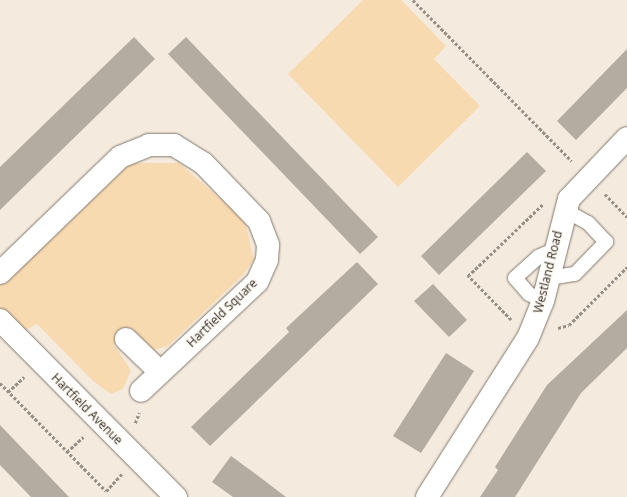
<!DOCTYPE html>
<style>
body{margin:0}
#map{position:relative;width:627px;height:497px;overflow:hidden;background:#f4ebde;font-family:"Noto Sans",sans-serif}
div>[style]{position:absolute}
.green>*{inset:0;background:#f8dab1}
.building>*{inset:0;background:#b4aca0}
.path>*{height:2.5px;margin-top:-1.25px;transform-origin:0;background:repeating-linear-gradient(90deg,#969087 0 3px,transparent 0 5px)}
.roads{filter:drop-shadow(0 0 1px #82796e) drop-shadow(0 0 1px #82796e)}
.lane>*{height:14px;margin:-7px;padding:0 7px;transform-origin:7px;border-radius:7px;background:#fff}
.street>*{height:22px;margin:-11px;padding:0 11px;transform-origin:11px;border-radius:11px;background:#fff}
span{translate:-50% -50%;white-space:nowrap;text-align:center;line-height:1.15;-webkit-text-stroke:3px #fef9f1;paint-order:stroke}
.street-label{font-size:12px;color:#3d3934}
</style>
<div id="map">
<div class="green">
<i style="clip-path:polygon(363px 0,401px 0,446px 46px,434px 59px,480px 106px,398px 187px,288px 74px)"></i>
<i style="clip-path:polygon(122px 163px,179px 163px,245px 220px,254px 260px,242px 276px,168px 346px,154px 350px,132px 331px,114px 345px,131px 370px,123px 389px,111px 394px,93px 381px,37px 324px,18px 334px,0 315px,0 279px)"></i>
</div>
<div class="building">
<i style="clip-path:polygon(134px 37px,155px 59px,0 210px,0 167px)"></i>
<i style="clip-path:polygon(186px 37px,378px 237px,360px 254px,168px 54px)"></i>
<i style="clip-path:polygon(627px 49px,627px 88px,576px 140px,557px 121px)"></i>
<i style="clip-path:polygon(527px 152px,546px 171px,439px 275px,421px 256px)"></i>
<i style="clip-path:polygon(357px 262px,378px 284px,210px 446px,191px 427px,289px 332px,286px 328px)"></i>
<i style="clip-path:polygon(433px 284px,467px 320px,449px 337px,414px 301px)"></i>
<i style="clip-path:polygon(627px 310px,627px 348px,581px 393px,515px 497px,480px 497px,498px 470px,495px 467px,547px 385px)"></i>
<i style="clip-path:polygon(446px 353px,474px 371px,421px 453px,393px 436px)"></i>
<i style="clip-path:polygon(0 425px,22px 448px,69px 497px,31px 497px,0 465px)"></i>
<i style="clip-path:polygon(231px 456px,257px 475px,286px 497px,233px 497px,212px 482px)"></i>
</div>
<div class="path">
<i style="left:413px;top:0;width:226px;rotate:45.4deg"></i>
<i style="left:605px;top:194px;width:32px;rotate:46deg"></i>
<i style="left:511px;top:320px;width:62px;rotate:-134.3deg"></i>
<i style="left:468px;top:276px;width:104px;rotate:-43.8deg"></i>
<i style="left:558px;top:328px;width:11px;rotate:-15deg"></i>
<i style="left:569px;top:325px;width:82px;rotate:-45deg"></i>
<i style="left:0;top:383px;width:151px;rotate:45.5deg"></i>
<i style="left:106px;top:491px;width:23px;rotate:-47deg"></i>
<i style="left:8px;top:392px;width:22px;rotate:-43deg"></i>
<i style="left:135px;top:423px;width:11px;rotate:-68deg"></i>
<i style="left:67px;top:452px;width:22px;rotate:-43deg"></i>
</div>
<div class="roads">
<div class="lane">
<i style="left:549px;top:278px;width:26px;rotate:-9deg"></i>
<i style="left:575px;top:274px;width:45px;rotate:-45.9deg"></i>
<i style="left:606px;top:242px;width:26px;rotate:-133deg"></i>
<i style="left:588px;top:223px;width:26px;rotate:-151deg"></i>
<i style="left:543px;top:301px;width:16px;rotate:-153deg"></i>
<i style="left:529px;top:294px;width:21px;rotate:-131deg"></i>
<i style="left:515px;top:278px;width:31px;rotate:-42deg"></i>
<i style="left:538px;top:257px;width:17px;rotate:-24deg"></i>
</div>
<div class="street">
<i style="left:0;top:273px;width:167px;rotate:-44deg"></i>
<i style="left:120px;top:157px;width:31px;rotate:-22deg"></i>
<i style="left:149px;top:145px;width:25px"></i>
<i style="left:174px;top:145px;width:34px;rotate:32deg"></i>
<i style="left:203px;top:163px;width:81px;rotate:46deg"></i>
<i style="left:259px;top:221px;width:26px;rotate:69deg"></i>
<i style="left:268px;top:245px;width:15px;rotate:94deg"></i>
<i style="left:267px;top:260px;width:24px;rotate:114deg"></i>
<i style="left:257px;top:282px;width:159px;rotate:136.8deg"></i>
<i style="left:0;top:320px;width:250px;rotate:45.2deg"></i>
<i style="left:126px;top:339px;width:47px;rotate:44.1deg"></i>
<i style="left:427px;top:497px;width:188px;rotate:-57.6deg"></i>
<i style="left:528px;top:338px;width:40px;rotate:-68deg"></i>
<i style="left:543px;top:301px;width:105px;rotate:-75.7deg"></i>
<i style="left:569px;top:199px;width:84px;rotate:-46.4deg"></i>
</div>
</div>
<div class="street-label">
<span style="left:548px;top:272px;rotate:-76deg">Westland Road</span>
<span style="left:222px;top:313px;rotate:-44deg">Hartfield Square</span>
<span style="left:87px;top:409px;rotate:45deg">Hartfield Avenue</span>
</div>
</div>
